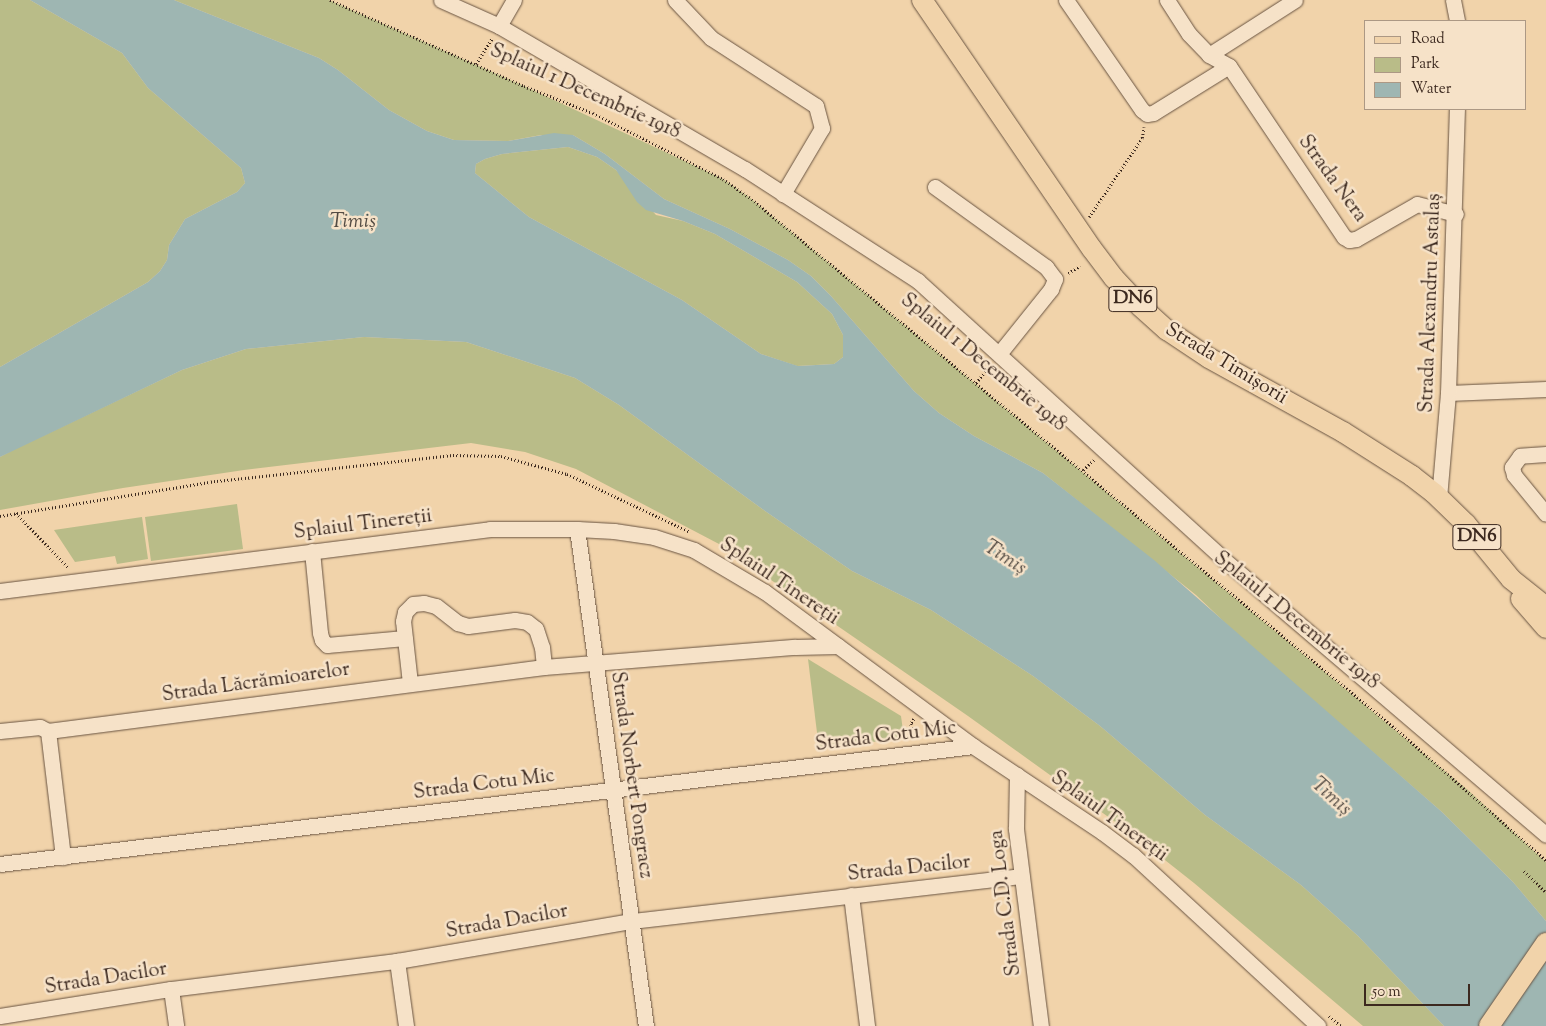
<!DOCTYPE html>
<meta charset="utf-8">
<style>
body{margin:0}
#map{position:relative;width:1546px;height:1026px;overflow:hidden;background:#f1d3aa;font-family:"Sorts Mill Goudy",serif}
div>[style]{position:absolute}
.green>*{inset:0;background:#b9bc88}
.water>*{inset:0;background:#9eb6b2}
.path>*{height:2.5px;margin-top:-1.25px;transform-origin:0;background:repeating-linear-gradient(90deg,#3c291f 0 1px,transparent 0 3.5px)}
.roads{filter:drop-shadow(0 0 1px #695442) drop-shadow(0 0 1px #695442)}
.minor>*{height:15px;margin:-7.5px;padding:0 7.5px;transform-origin:7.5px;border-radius:7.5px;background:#f6e2c8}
.major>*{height:20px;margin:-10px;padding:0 10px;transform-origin:10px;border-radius:10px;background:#f1d3aa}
span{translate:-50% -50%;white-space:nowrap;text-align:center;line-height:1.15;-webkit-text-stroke:5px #f6e2c8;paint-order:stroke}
.shield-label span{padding:1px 4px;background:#f6e2c8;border:1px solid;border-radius:4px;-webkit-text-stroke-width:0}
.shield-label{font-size:19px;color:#3c291f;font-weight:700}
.street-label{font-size:20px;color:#3c291f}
.water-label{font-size:21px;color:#544c44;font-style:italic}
.legend{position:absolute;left:1364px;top:20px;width:162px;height:90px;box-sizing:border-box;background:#f6e2c8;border:1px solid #ac9884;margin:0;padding:6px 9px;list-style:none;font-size:15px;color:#3c291f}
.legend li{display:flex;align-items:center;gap:10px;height:25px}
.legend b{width:25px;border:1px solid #ac9884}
.scale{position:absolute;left:1364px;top:984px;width:106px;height:22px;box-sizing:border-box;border:2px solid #3c291f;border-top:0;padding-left:6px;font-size:15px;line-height:18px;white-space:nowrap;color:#3c291f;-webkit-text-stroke:4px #f6e2c8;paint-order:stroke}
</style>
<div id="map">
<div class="green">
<i style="clip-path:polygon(0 0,30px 0,122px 53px,148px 88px,241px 168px,245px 183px,237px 192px,185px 219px,169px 245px,167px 260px,160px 271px,148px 282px,0 367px)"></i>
<i style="clip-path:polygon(174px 0,329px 0,524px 86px,723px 179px,749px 197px,1469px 791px,1546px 862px,1546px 921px,1513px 882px,1442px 812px,1239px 636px,1196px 595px,1043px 473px,974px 436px,939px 413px,914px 391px,831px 296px,811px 276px,788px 260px,730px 229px,664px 199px,605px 154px,573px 135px,541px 135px,508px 141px,454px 140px,427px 131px,389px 110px,338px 70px,319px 58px)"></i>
<i style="clip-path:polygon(568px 147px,597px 157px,616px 170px,656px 215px,683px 221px,715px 234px,797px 282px,832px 314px,843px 335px,843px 357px,834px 364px,797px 366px,761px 354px,682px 300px,529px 217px,475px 173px,476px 164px,485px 159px,502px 154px)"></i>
<i style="clip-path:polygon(364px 337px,466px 342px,575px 378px,619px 405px,765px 511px,852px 571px,931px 610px,1033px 676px,1100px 726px,1205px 815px,1301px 885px,1358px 936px,1444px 1026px,1363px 1026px,1194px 883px,1132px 834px,968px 716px,719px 544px,576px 469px,525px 452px,471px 443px,244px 470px,123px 488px,0 510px,0 457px,15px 449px,182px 370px,246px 349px)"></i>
<i style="clip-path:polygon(237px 504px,243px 549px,151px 561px,145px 517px)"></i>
<i style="clip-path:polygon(142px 517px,148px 559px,117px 564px,115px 556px,75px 562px,54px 530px)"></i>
<i style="clip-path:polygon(808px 659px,901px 716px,904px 738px,819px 749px)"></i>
</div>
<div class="water">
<i style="clip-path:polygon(evenodd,30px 0,174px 0,319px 58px,338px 70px,389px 110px,427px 131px,454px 140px,508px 141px,554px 133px,573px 135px,605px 154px,664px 199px,730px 229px,788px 260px,811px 276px,831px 296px,914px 391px,939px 413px,974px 436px,1043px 473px,1154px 560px,1442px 812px,1513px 882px,1546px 921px,1546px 1026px,1444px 1026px,1358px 936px,1301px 885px,1205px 815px,1100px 726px,1033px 676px,931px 610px,852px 571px,765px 511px,619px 405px,575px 378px,466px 342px,364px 337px,246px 349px,182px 370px,0 457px,0 367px,148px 282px,160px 271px,167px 260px,169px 245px,185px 219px,237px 192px,245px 183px,241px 168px,148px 88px,122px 53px,30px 0,568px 147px,597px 157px,616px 170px,637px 202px,646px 210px,683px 221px,715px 234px,797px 282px,832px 314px,843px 335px,843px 357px,834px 364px,798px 366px,761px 354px,682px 300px,529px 217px,475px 173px,476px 164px,485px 159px,502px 154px,568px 147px)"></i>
</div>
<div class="path">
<i style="left:330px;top:0;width:212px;rotate:23.9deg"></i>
<i style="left:524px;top:86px;width:74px;rotate:21.4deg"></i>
<i style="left:593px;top:113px;width:146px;rotate:26.9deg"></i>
<i style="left:723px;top:179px;width:32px;rotate:35deg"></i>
<i style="left:749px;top:197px;width:836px;rotate:39.42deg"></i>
<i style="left:1395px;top:728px;width:201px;rotate:41.2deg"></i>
<i style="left:476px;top:64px;width:31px;rotate:-58deg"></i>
<i style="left:1089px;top:217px;width:95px;rotate:-56.1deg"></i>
<i style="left:1142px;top:138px;width:11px;rotate:-80deg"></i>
<i style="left:1068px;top:273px;width:14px;rotate:-30deg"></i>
<i style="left:976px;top:383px;width:23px;rotate:-52deg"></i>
<i style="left:1083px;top:470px;width:16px;rotate:-43deg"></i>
<i style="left:16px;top:513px;width:76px;rotate:46.1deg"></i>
<i style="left:0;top:516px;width:220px;rotate:-9.2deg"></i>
<i style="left:217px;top:481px;width:237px;rotate:-6.3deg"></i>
<i style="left:453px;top:455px;width:48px;rotate:1.2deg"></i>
<i style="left:501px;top:456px;width:68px;rotate:15.3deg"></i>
<i style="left:567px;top:474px;width:136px;rotate:25.2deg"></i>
<i style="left:914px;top:719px;width:6px;rotate:121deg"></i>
<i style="left:911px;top:724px;width:16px;rotate:72deg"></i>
<i style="left:1524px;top:871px;width:30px;rotate:44deg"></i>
<i style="left:1329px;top:1016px;width:16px;rotate:40deg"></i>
</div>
<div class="roads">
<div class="minor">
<i style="left:441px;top:0;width:64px;rotate:24.1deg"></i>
<i style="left:499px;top:26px;width:285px;rotate:30.2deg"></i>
<i style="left:745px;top:169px;width:206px;rotate:32.9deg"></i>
<i style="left:918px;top:281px;width:411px;rotate:42.3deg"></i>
<i style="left:1222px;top:558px;width:426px;rotate:40.5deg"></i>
<i style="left:675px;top:0;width:52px;rotate:46.5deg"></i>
<i style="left:711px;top:38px;width:125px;rotate:32.9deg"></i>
<i style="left:816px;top:106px;width:23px;rotate:75deg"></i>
<i style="left:822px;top:128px;width:77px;rotate:120.6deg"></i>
<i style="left:1066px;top:0;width:134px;rotate:55.4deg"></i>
<i style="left:1142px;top:110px;width:6px;rotate:39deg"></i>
<i style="left:1147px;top:114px;width:6px;rotate:-9deg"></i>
<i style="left:1153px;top:113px;width:89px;rotate:-31.7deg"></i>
<i style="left:1167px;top:0;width:40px;rotate:57.1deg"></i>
<i style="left:1189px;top:34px;width:29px;rotate:46deg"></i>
<i style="left:1209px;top:55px;width:23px;rotate:29deg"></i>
<i style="left:1229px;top:66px;width:206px;rotate:56.1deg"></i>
<i style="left:1344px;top:237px;width:6px;rotate:31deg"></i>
<i style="left:1349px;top:240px;width:7px;rotate:-8deg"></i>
<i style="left:1356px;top:239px;width:70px;rotate:-29.8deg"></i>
<i style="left:1417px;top:204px;width:40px;rotate:14.4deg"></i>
<i style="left:1453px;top:0;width:21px;rotate:79deg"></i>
<i style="left:499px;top:26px;width:30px;rotate:-60deg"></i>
<i style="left:1209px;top:55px;width:102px;rotate:-32.6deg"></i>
<i style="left:935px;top:187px;width:137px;rotate:35.8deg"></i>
<i style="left:1046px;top:267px;width:15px;rotate:53deg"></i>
<i style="left:1055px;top:279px;width:11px;rotate:112deg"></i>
<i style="left:1051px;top:289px;width:83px;rotate:128.7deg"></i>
<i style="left:1448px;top:393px;width:98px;rotate:-2.3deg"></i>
<i style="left:1546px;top:454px;width:26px;rotate:176deg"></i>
<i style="left:1520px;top:456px;width:14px;rotate:126deg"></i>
<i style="left:1512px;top:467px;width:8px;rotate:76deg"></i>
<i style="left:1514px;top:475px;width:50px;rotate:50.6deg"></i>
<i style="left:1439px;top:498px;width:105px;rotate:-85.1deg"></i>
<i style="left:1448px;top:393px;width:284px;rotate:-88.2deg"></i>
<i style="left:577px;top:529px;width:502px;rotate:82.1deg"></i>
<i style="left:312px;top:551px;width:82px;rotate:84.4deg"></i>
<i style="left:320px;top:633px;width:7px;rotate:74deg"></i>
<i style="left:322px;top:640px;width:7px;rotate:45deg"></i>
<i style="left:327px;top:645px;width:78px;rotate:-5.1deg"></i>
<i style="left:0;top:591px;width:494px;rotate:-7.2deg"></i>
<i style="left:490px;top:529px;width:87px"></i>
<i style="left:577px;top:529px;width:37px;rotate:3deg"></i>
<i style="left:614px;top:531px;width:40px;rotate:8.5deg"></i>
<i style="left:654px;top:537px;width:42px;rotate:18deg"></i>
<i style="left:694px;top:550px;width:82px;rotate:30.6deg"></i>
<i style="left:765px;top:592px;width:259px;rotate:36.5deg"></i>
<i style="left:973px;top:746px;width:155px;rotate:33.7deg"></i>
<i style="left:1102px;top:832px;width:39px;rotate:37deg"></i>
<i style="left:1133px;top:855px;width:252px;rotate:42.7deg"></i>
<i style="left:410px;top:683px;width:62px;rotate:-96.4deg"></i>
<i style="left:403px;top:621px;width:9px;rotate:-77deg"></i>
<i style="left:405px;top:612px;width:11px;rotate:-45deg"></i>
<i style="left:413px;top:604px;width:11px;rotate:-5deg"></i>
<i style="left:424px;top:603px;width:12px;rotate:14deg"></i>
<i style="left:436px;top:606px;width:28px;rotate:38deg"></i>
<i style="left:458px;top:623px;width:10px;rotate:17deg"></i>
<i style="left:468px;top:626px;width:47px;rotate:-7.3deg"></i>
<i style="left:515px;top:620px;width:12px;rotate:9deg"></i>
<i style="left:527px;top:622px;width:11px;rotate:38deg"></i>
<i style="left:536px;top:629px;width:19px;rotate:72deg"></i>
<i style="left:542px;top:647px;width:20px;rotate:84deg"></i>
<i style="left:0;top:731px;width:40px;rotate:-5.7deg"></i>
<i style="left:40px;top:727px;width:9px;rotate:27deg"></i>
<i style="left:48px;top:731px;width:500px;rotate:-7.35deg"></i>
<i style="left:544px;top:667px;width:252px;rotate:-4.6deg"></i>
<i style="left:795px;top:647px;width:43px;rotate:-1.3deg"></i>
<i style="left:48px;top:731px;width:127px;rotate:83.2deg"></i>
<i style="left:1017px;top:775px;width:54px;rotate:91.1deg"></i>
<i style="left:1016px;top:829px;width:199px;rotate:82.8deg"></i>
<i style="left:0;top:864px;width:980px;rotate:-6.91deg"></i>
<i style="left:851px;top:895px;width:132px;rotate:83deg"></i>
<i style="left:397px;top:961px;width:66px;rotate:82.1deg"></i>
<i style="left:171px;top:989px;width:37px;rotate:82deg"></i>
<i style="left:0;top:1016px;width:173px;rotate:-9deg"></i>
<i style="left:171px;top:989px;width:228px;rotate:-7.1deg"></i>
<i style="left:397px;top:961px;width:238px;rotate:-9.7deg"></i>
<i style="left:632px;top:921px;width:392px;rotate:-6.6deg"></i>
</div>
<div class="major">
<i style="left:922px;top:0;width:301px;rotate:55.7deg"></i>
<i style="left:1092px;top:249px;width:36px;rotate:53deg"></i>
<i style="left:1114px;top:278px;width:38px;rotate:47deg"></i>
<i style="left:1140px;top:306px;width:36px;rotate:42deg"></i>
<i style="left:1167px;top:330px;width:50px;rotate:33.7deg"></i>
<i style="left:1209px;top:358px;width:153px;rotate:28.9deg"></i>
<i style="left:1343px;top:432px;width:82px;rotate:32.5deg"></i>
<i style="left:1412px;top:476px;width:28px;rotate:38deg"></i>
<i style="left:1434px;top:493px;width:45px;rotate:44.1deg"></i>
<i style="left:1466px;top:524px;width:71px;rotate:50.7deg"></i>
<i style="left:1511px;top:579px;width:45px;rotate:38.7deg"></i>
<i style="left:1521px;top:599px;width:38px;rotate:49deg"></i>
<i style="left:1489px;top:1026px;width:101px;rotate:-55.5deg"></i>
</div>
</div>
<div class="shield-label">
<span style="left:1133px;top:299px">DN6</span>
<span style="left:1477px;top:537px">DN6</span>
</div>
<div class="street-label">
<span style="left:585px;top:92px;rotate:24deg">Splaiul 1 Decembrie 1918</span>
<span style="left:1332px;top:179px;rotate:54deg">Strada Nera</span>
<span style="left:1431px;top:303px;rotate:-88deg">Strada Alexandru Astalaș</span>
<span style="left:983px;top:363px;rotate:39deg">Splaiul 1 Decembrie 1918</span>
<span style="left:1226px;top:364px;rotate:31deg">Strada Timișorii</span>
<span style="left:363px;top:525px;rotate:-7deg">Splaiul Tinereții</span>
<span style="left:779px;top:582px;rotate:34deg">Splaiul Tinereții</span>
<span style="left:1296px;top:621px;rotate:39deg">Splaiul 1 Decembrie 1918</span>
<span style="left:256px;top:683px;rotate:-8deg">Strada Lăcrămioarelor</span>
<span style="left:886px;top:737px;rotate:-7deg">Strada Cotu Mic</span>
<span style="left:631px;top:775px;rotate:82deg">Strada Norbert Pongracz</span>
<span style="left:484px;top:785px;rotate:-7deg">Strada Cotu Mic</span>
<span style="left:1109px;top:817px;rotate:36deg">Splaiul Tinereții</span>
<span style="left:909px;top:869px;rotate:-6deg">Strada Dacilor</span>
<span style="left:1006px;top:903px;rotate:-97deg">Strada C.D. Loga</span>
<span style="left:507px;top:922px;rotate:-10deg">Strada Dacilor</span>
<span style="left:106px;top:979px;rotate:-9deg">Strada Dacilor</span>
</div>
<div class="water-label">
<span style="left:353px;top:222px">Timiș</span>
<span style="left:1005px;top:558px;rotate:33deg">Timiș</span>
<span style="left:1331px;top:797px;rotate:42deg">Timiș</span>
</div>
<ul class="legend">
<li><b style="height:6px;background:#f1d3aa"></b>Road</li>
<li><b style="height:14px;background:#b9bc88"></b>Park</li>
<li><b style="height:14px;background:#9eb6b2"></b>Water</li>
</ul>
<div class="scale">50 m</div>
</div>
